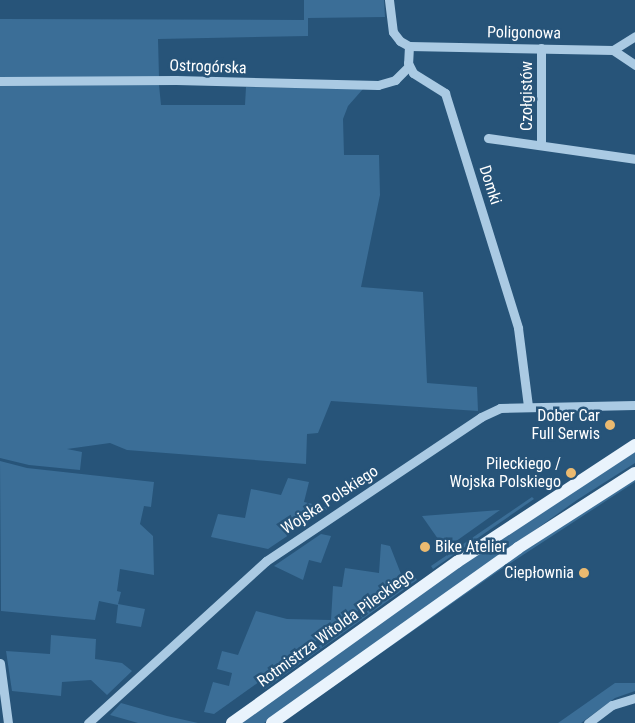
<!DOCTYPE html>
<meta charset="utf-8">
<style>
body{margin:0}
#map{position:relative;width:635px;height:723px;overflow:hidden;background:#275479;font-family:"Roboto Condensed",sans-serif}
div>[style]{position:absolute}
.green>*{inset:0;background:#3b6e97}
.minor>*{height:9px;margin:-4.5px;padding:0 4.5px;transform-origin:4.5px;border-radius:4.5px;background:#aacae3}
.major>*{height:12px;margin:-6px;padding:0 6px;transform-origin:6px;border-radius:6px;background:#e9f3fc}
.dots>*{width:14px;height:14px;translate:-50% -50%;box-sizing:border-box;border:2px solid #275479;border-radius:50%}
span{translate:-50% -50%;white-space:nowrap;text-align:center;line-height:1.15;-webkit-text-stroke:5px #275479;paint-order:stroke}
.street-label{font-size:16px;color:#fff}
.poi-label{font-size:16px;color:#fff}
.right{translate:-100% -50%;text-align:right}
.left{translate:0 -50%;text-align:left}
</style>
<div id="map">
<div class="green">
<i style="clip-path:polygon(304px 0,384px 0,385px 17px,308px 18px,308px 36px,158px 39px,159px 77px,0 79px,0 19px,304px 20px)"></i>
<i style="clip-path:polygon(27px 83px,159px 85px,161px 105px,245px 105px,246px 87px,363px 89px,348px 106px,343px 119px,344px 155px,379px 155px,380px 195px,361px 287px,423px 292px,427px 383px,477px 387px,478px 411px,331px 401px,318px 433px,307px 434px,306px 464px,127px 450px,110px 443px,67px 449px,82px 452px,80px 470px,29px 465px,0 458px,0 85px)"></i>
<i style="clip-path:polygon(635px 451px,635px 463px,577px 500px,264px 723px,240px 723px,485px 549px)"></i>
<i style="clip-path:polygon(0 461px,27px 468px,154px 482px,151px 507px,144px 506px,140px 524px,153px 536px,154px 575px,120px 569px,117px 591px,121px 592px,118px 604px,145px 609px,141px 627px,116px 623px,118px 605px,99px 601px,95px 620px,1px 611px)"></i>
<i style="clip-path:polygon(288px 478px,309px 482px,304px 502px,329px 508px,268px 549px,211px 537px,218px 514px,245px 518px,251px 489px,281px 495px)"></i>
<i style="clip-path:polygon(635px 479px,635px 482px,500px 570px,281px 723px,498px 568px)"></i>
<i style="clip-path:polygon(532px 497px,534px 499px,433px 569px,431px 566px)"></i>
<i style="clip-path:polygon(500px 510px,445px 549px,422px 516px)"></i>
<i style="clip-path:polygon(321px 534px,331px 536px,321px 563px,309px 560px,303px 580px,274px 566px)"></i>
<i style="clip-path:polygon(381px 544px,390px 546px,403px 579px,214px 714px,204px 712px,213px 682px,229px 686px,232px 673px,217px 669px,222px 651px,238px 655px,256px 611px,287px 619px,331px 620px,333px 586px,342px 587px,345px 568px,379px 573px)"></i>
<i style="clip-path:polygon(415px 577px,417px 580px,265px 689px,263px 686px)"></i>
<i style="clip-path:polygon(51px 635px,96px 639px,95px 659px,122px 663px,132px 671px,107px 695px,91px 680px,62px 682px,61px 696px,12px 691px,6px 651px,50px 654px)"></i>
<i style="clip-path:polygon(615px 683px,635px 683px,635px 691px,615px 698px,581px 723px,558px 723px)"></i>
<i style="clip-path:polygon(121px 703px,167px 716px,198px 723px,138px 723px,110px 715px)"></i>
</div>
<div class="minor">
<i style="left:389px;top:0;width:32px;rotate:83deg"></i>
<i style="left:393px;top:32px;width:11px;rotate:52deg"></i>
<i style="left:400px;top:41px;width:10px;rotate:29deg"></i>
<i style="left:409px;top:46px;width:204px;rotate:1.1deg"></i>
<i style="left:613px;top:50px;width:26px;rotate:-32deg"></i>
<i style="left:409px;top:46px;width:17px;rotate:93deg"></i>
<i style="left:408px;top:63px;width:11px;rotate:63deg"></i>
<i style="left:413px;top:73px;width:38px;rotate:32deg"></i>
<i style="left:445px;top:93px;width:246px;rotate:72.7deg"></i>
<i style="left:518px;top:328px;width:79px;rotate:82.7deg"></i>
<i style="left:541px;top:48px;width:97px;rotate:90deg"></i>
<i style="left:613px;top:50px;width:27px;rotate:34deg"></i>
<i style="left:0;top:81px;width:176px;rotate:-0.3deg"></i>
<i style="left:176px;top:80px;width:202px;rotate:1.4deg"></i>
<i style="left:378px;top:85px;width:18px;rotate:-16deg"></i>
<i style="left:395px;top:80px;width:20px;rotate:-45deg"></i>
<i style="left:488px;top:138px;width:148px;rotate:8.1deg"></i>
<i style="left:0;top:663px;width:61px;rotate:82.4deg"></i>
<i style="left:88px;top:723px;width:241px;rotate:-42.3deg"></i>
<i style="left:266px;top:561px;width:259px;rotate:-33.8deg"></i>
<i style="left:481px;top:417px;width:21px;rotate:-25deg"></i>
<i style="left:500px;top:408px;width:135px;rotate:-1.3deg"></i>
<i style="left:588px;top:723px;width:30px;rotate:-37deg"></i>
<i style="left:612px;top:705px;width:24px;rotate:-17deg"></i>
</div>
<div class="major">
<i style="left:232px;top:723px;width:277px;rotate:-35.6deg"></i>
<i style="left:457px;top:562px;width:213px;rotate:-33.3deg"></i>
<i style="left:272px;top:723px;width:302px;rotate:-35.4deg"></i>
<i style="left:518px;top:548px;width:139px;rotate:-32.7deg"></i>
</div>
<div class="dots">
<i style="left:610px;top:425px;background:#ebba70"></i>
<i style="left:571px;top:473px;background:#ebba70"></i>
<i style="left:425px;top:547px;background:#ebba70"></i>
<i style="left:584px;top:573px;background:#ebba70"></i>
</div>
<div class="street-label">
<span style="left:524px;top:33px;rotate:1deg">Poligonowa</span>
<span style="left:208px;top:67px;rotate:2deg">Ostrogórska</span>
<span style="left:527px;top:96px;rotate:-90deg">Czołgistów</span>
<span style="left:490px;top:185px;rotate:72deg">Domki</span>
<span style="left:330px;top:500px;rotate:-33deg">Wojska Polskiego</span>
<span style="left:336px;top:628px;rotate:-36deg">Rotmistrza Witolda Pileckiego</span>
</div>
<div class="poi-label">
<span class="right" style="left:600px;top:425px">Dober Car<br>Full Serwis</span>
<span class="right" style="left:561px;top:473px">Pileckiego /<br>Wojska Polskiego</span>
<span class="left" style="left:435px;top:547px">Bike Atelier</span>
<span class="right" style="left:574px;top:573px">Ciepłownia</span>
</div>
</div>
